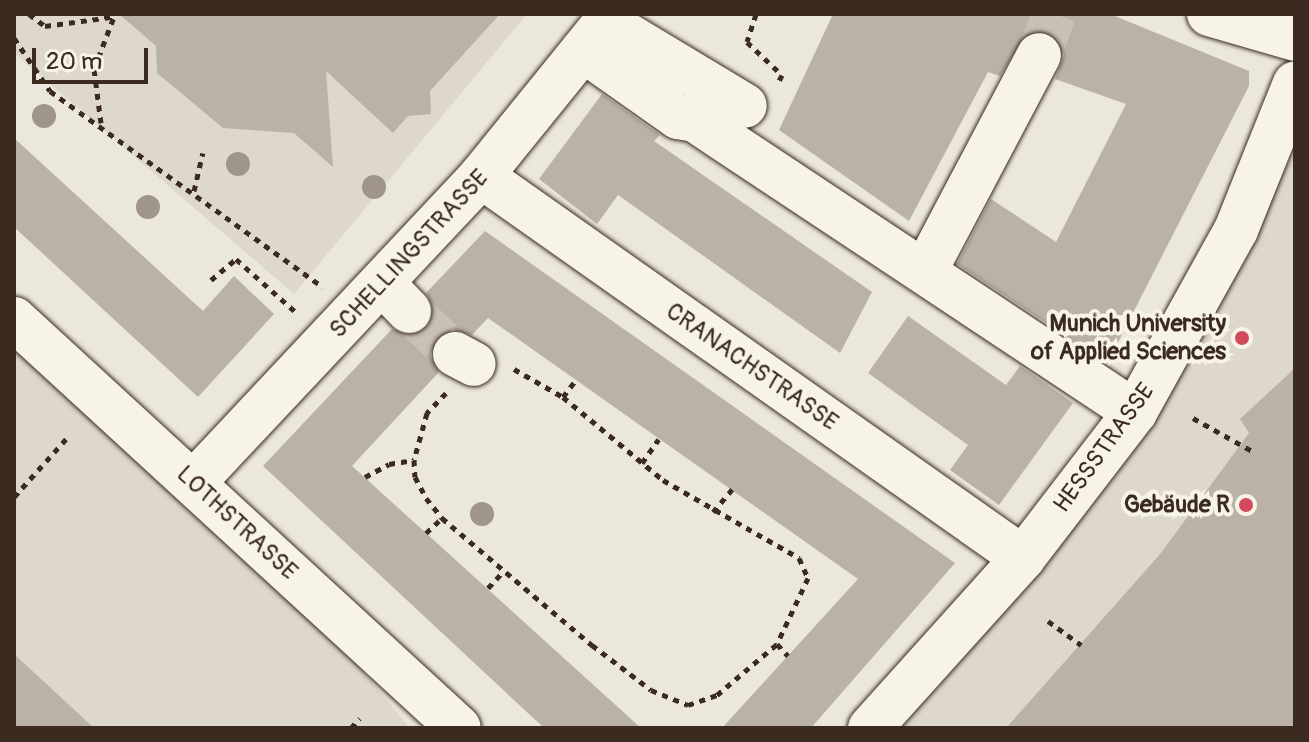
<!DOCTYPE html>
<meta charset="utf-8">
<style>
body{margin:0}
#map{position:relative;width:1309px;height:742px;overflow:hidden;background:#ece7dc;font-family:Pangolin,sans-serif}
div>[style]{position:absolute}
.built>*{inset:0;background:#ddd7cc}
.building>*{inset:0;background:#bab2a7}
.minor-tunnel>*{height:44px;margin-top:-22px;transform-origin:0;background:repeating-linear-gradient(90deg,#c9c1b6 0 44px,transparent 0 66px)}
.path>*{height:5px;margin-top:-2.5px;transform-origin:0;background:repeating-linear-gradient(90deg,#3b2a1e 0 6px,transparent 0 12px)}
.roads{filter:drop-shadow(0 0 2px #3b2a1e) drop-shadow(0 0 2px #3b2a1e)}
.minor>*{height:44px;margin:-22px;padding:0 22px;transform-origin:22px;border-radius:22px;background:#f7f3e8}
.trees>*{width:24px;height:24px;margin:-12px;border-radius:50%;background:#9f958a}
.dots>*{width:22px;height:22px;translate:-50% -50%;box-sizing:border-box;border:4px solid #f7f3e8;border-radius:50%}
span{translate:-50% -50%;white-space:nowrap;text-align:center;line-height:1.15;-webkit-text-stroke:8px #f7f3e8;paint-order:stroke}
.street-label{font-size:24px;color:#3b2a1e}
.poi-label{font-size:24px;color:#3b2a1e;font-weight:700}
.right{translate:-100% -50%;text-align:right}
.frame{position:absolute;inset:0;border:16px solid #3b2a1e;pointer-events:none}
.scale{position:absolute;left:32px;top:48px;width:116px;height:36px;box-sizing:border-box;border:4px solid #3b2a1e;border-top:0;padding-left:10px;font-size:24px;line-height:28px;white-space:nowrap;color:#3b2a1e;-webkit-text-stroke:6px #f7f3e8;paint-order:stroke}
</style>
<div id="map">
<div class="built">
<i style="clip-path:polygon(14px 14px,527px 14px,294px 294px,14px 53px)"></i>
<i style="clip-path:polygon(1295px 125px,1295px 728px,890px 728px,1132px 439px)"></i>
<i style="clip-path:polygon(14px 312px,198px 474px,410px 728px,14px 728px)"></i>
</div>
<div class="building">
<i style="clip-path:polygon(119px 14px,500px 14px,430px 91px,431px 114px,408px 116px,393px 133px,326px 71px,333px 167px,294px 133px,223px 128px,157px 73px,156px 46px)"></i>
<i style="clip-path:polygon(833px 14px,1110px 14px,1249px 71px,1249px 86px,1115px 348px,1100px 358px,957px 264px,991px 199px,1056px 242px,1126px 104px,1055px 79px,1064px 55px,1060px 41px,1050px 33px,1026px 34px,1000px 76px,988px 72px,909px 221px,779px 130px)"></i>
<i style="clip-path:polygon(602px 94px,660px 135px,654px 141px,872px 292px,840px 353px,618px 195px,597px 224px,539px 179px)"></i>
<i style="clip-path:polygon(14px 138px,203px 311px,234px 276px,274px 314px,198px 397px,14px 227px)"></i>
<i style="clip-path:polygon(485px 231px,955px 563px,811px 728px,722px 728px,858px 579px,488px 318px,472px 335px,453px 329px,433px 342px,430px 356px,439px 372px,352px 466px,641px 728px,544px 728px,263px 466px,392px 329px,414px 335px,427px 328px,433px 306px,426px 293px)"></i>
<i style="clip-path:polygon(908px 316px,1006px 385px,1020px 366px,1073px 403px,999px 505px,950px 470px,968px 445px,868px 373px)"></i>
<i style="clip-path:polygon(1295px 368px,1295px 728px,1006px 728px,1161px 553px,1249px 433px,1240px 419px)"></i>
<i style="clip-path:polygon(14px 654px,94px 728px,14px 728px)"></i>
</div>
<div class="minor-tunnel">
<i style="left:1039px;top:55px;width:44px;rotate:-69.9deg"></i>
<i style="left:409px;top:311px;width:63px;rotate:43.1deg"></i>
</div>
<div class="path">
<i style="left:29px;top:14px;width:20px;rotate:37deg"></i>
<i style="left:45px;top:26px;width:68px;rotate:-7.7deg"></i>
<i style="left:756px;top:14px;width:29px;rotate:108deg"></i>
<i style="left:747px;top:42px;width:48px;rotate:43.3deg"></i>
<i style="left:782px;top:75px;width:11px;rotate:117deg"></i>
<i style="left:14px;top:38px;width:64px;rotate:55.8deg"></i>
<i style="left:50px;top:91px;width:336px;rotate:35.7deg"></i>
<i style="left:101px;top:123px;width:54px;rotate:-97.4deg"></i>
<i style="left:94px;top:69px;width:59px;rotate:-69.1deg"></i>
<i style="left:194px;top:191px;width:39px;rotate:-77deg"></i>
<i style="left:211px;top:280px;width:33px;rotate:-40deg"></i>
<i style="left:236px;top:259px;width:83px;rotate:41.6deg"></i>
<i style="left:514px;top:369px;width:56px;rotate:29.7deg"></i>
<i style="left:563px;top:397px;width:130px;rotate:39.7deg"></i>
<i style="left:663px;top:480px;width:157px;rotate:29.8deg"></i>
<i style="left:799px;top:558px;width:22px;rotate:66deg"></i>
<i style="left:808px;top:578px;width:73px;rotate:115.2deg"></i>
<i style="left:777px;top:644px;width:16px;rotate:47deg"></i>
<i style="left:446px;top:393px;width:28px;rotate:134deg"></i>
<i style="left:427px;top:413px;width:49px;rotate:105.5deg"></i>
<i style="left:414px;top:460px;width:17px;rotate:87deg"></i>
<i style="left:415px;top:477px;width:24px;rotate:62deg"></i>
<i style="left:426px;top:498px;width:26px;rotate:51deg"></i>
<i style="left:442px;top:518px;width:197px;rotate:40.3deg"></i>
<i style="left:592px;top:645px;width:74px;rotate:37.3deg"></i>
<i style="left:651px;top:690px;width:40px;rotate:22deg"></i>
<i style="left:688px;top:705px;width:31px;rotate:-19deg"></i>
<i style="left:717px;top:695px;width:79px;rotate:-40.4deg"></i>
<i style="left:563px;top:397px;width:21px;rotate:-53deg"></i>
<i style="left:1193px;top:418px;width:68px;rotate:29.2deg"></i>
<i style="left:642px;top:463px;width:29px;rotate:-55deg"></i>
<i style="left:365px;top:477px;width:27px;rotate:-28deg"></i>
<i style="left:389px;top:464px;width:25px;rotate:-9deg"></i>
<i style="left:14px;top:497px;width:78px;rotate:-48.1deg"></i>
<i style="left:713px;top:512px;width:30px;rotate:-50deg"></i>
<i style="left:426px;top:533px;width:22px;rotate:-43deg"></i>
<i style="left:488px;top:588px;width:22px;rotate:-47deg"></i>
<i style="left:1048px;top:621px;width:41px;rotate:36deg"></i>
<i style="left:351px;top:728px;width:13px;rotate:-48deg"></i>
</div>
<div class="roads">
<div class="minor">
<i style="left:1209px;top:14px;width:90px;rotate:16.2deg"></i>
<i style="left:606px;top:22px;width:162px;rotate:31.1deg"></i>
<i style="left:583px;top:50px;width:116px;rotate:35.2deg"></i>
<i style="left:678px;top:117px;width:17px;rotate:10deg"></i>
<i style="left:695px;top:120px;width:528px;rotate:33.57deg"></i>
<i style="left:481px;top:176px;width:663px;rotate:35.18deg"></i>
<i style="left:933px;top:256px;width:227px;rotate:-62.2deg"></i>
<i style="left:382px;top:283px;width:39px;rotate:46deg"></i>
<i style="left:14px;top:319px;width:604px;rotate:42.59deg"></i>
<i style="left:455px;top:354px;width:21px;rotate:28deg"></i>
<i style="left:193px;top:483px;width:421px;rotate:-46.8deg"></i>
<i style="left:481px;top:176px;width:208px;rotate:-51deg"></i>
<i style="left:870px;top:728px;width:229px;rotate:-48deg"></i>
<i style="left:1023px;top:558px;width:184px;rotate:-52.5deg"></i>
<i style="left:1135px;top:412px;width:208px;rotate:-61deg"></i>
<i style="left:1236px;top:230px;width:158px;rotate:-68.1deg"></i>
</div>
</div>
<div class="trees">
<i style="left:44px;top:116px"></i>
<i style="left:238px;top:164px"></i>
<i style="left:374px;top:187px"></i>
<i style="left:148px;top:207px"></i>
<i style="left:482px;top:514px"></i>
</div>
<div class="dots">
<i style="left:1242px;top:338px;background:#d1495b"></i>
<i style="left:1246px;top:505px;background:#d1495b"></i>
</div>
<div class="street-label">
<span style="left:409px;top:254px;rotate:-47deg">SCHELLINGSTRASSE</span>
<span style="left:752px;top:367px;rotate:35deg">CRANACHSTRASSE</span>
<span style="left:1104px;top:448px;rotate:-54deg">HESSSTRASSE</span>
<span style="left:237px;top:523px;rotate:43deg">LOTHSTRASSE</span>
</div>
<div class="poi-label">
<span class="right" style="left:1226px;top:338px">Munich University<br>of Applied Sciences</span>
<span class="right" style="left:1230px;top:505px">Gebäude R</span>
</div>
<div class="frame"></div>
<div class="scale">20 m</div>
</div>
